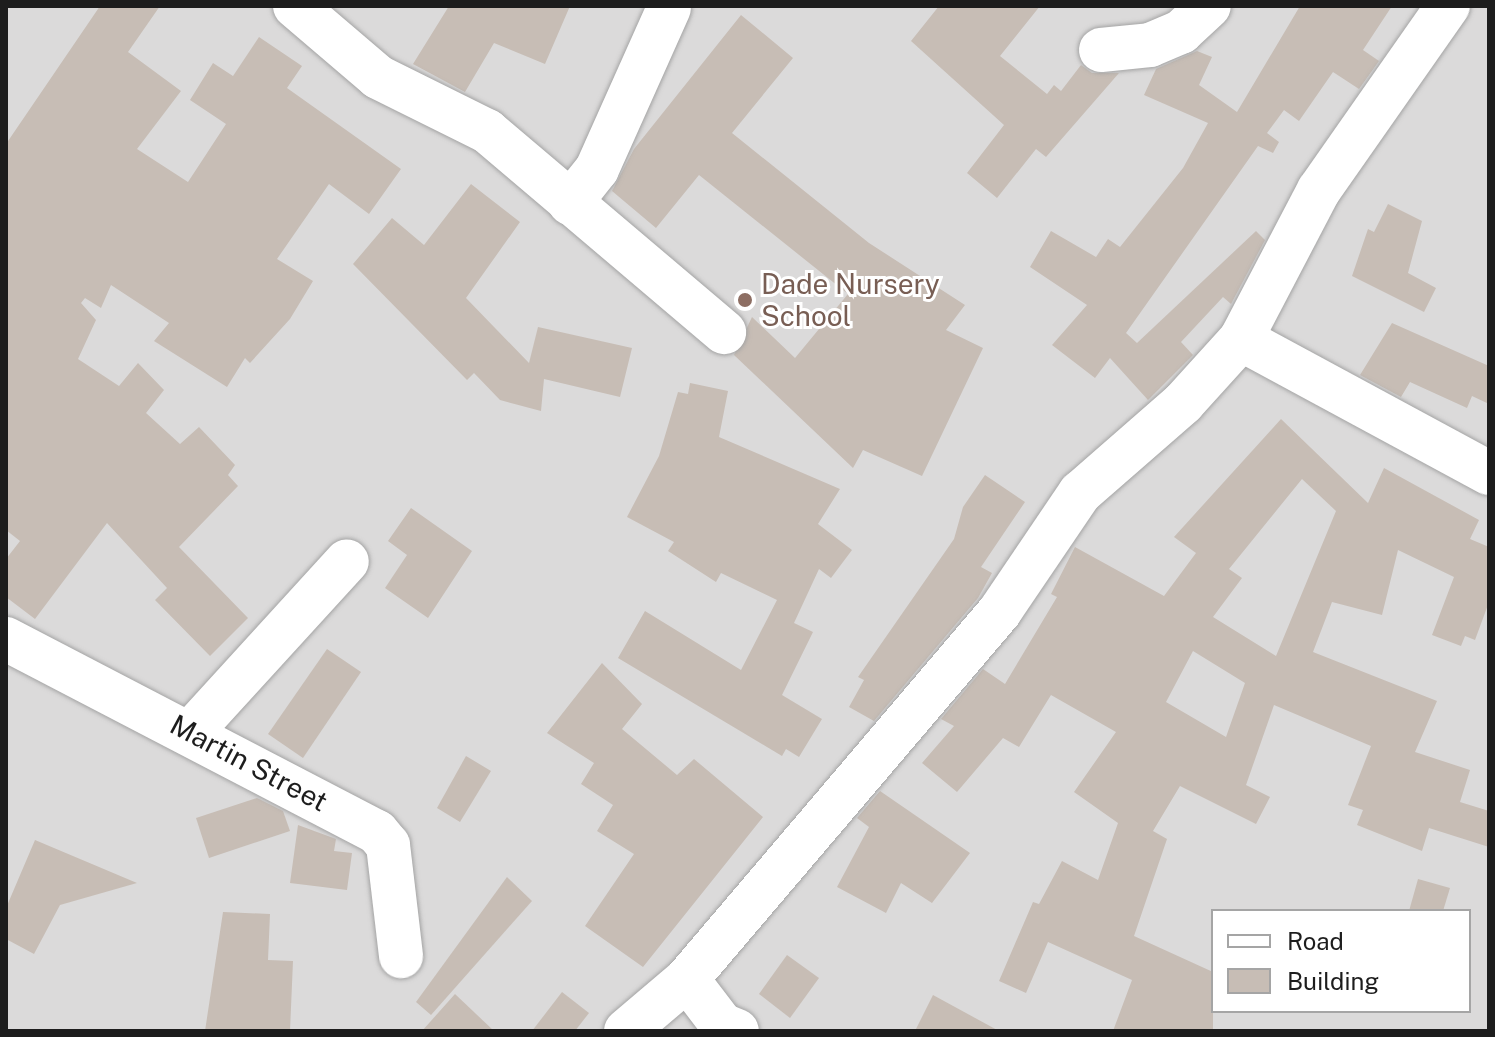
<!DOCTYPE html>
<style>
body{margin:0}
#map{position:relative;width:1495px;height:1037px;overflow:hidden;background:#efeae2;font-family:"Public Sans",sans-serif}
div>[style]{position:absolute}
.residential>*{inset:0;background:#dbdada}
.building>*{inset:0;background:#c7bdb5}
.roads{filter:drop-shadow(0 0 2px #a4a4a4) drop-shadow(0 0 2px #a4a4a4)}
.minor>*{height:44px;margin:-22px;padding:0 22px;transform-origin:22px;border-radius:22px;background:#fff}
.dots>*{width:22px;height:22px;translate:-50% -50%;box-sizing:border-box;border:4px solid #fff;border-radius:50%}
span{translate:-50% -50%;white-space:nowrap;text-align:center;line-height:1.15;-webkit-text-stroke:6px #fff;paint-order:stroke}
.education-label{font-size:28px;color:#785e54}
.left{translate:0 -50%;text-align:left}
.street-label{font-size:28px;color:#1d1d1d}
.frame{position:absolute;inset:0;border:8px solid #1d1d1d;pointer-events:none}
.legend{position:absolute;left:1211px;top:909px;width:260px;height:104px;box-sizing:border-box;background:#fff;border:2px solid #a5a5a5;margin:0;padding:10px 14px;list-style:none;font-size:24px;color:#1d1d1d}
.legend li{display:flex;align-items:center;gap:16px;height:40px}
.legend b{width:40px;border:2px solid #a5a5a5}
</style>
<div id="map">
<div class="residential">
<i style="clip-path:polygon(evenodd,6px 6px,1489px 6px,1489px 1031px,6px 1031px,6px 6px,1213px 911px,1469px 911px,1469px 1011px,1213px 1011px,1213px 911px)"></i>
</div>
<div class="building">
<i style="clip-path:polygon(100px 6px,160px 6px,128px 52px,181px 91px,137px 149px,188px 182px,226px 124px,190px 100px,213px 63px,233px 76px,259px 37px,302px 66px,287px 88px,401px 169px,369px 214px,329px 184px,277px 259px,313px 281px,290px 319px,250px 363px,245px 358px,227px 387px,154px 341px,169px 323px,111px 285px,101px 308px,85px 298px,81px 303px,96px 320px,78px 359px,119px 386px,138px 363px,164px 390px,146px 413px,180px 444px,199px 427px,235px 465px,228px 475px,238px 486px,179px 547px,248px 618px,210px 656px,155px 600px,167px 588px,107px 523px,35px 619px,6px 597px,6px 559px,20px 541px,6px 530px,6px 144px)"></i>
<i style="clip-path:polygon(449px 6px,570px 6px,545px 64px,494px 43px,465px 92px,413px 64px)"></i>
<i style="clip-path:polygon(939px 6px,1040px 6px,1000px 56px,1047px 94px,1054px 85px,1061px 91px,1081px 65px,1092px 73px,1119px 73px,1046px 157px,1036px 149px,997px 198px,967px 173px,1004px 125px,911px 41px)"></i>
<i style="clip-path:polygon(1300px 6px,1392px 6px,1363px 50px,1379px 61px,1359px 89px,1333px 72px,1299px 121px,1284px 110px,1267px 133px,1279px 142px,1273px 153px,1258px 146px,1126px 333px,1137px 343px,1256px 231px,1265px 240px,1231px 304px,1223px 297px,1181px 342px,1193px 355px,1148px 400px,1110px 358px,1095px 378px,1052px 345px,1087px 305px,1030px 267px,1051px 231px,1096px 257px,1108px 239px,1120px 247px,1183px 168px,1208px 123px,1144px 95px,1156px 69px,1197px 51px,1212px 57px,1199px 85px,1237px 112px)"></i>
<i style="clip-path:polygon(741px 15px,793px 58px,732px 133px,869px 243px,965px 305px,946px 330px,983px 348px,922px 476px,863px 450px,853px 468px,734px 355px,752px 317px,795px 358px,848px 294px,699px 175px,656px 228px,612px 191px,634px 149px)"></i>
<i style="clip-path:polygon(471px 184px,520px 222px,466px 298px,529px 363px,538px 327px,632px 348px,620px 397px,544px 379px,541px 411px,500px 400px,474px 373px,467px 380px,353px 264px,392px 218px,424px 245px)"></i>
<i style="clip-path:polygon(1388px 204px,1422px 221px,1408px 273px,1436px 288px,1424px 312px,1352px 276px,1368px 229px,1374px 232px)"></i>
<i style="clip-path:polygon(1392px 323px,1489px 366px,1489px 404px,1472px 396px,1467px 408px,1410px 382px,1401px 397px,1360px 375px)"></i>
<i style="clip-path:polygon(690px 383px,728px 391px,719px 437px,840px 489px,818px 524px,852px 550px,831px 578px,819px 569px,794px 623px,813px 632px,782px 695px,822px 719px,799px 757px,786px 749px,782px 756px,618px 658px,645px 611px,741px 670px,777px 600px,721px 573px,716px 582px,668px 551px,674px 542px,627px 517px,659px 456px,678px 392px,688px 394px)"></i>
<i style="clip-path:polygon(evenodd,1281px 419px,1368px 503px,1384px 468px,1479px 520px,1470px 539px,1489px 547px,1489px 602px,1475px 640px,1465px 636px,1461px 646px,1432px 635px,1454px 577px,1398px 550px,1382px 615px,1332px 602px,1313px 652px,1437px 701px,1415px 752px,1470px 770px,1460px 802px,1489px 811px,1489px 847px,1429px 828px,1422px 851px,1357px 825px,1363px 810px,1348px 805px,1371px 746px,1274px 705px,1246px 785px,1270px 797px,1256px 824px,1180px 786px,1153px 831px,1167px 839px,1134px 936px,1213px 972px,1213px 1031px,1113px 1031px,1132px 980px,1048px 942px,1026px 993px,999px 981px,1033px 902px,1039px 904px,1062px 861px,1098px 880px,1118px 823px,1074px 792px,1116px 732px,1051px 695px,1019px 747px,1003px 738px,957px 792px,922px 763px,954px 726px,941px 719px,983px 669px,1005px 684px,1057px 597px,1051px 594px,1075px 547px,1164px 596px,1196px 553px,1174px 537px,1281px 419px,1302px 479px,1336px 511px,1276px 656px,1213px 617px,1242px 578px,1229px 569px,1302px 479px,1281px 419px,1193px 651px,1245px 683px,1226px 737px,1166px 702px,1193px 651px)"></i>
<i style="clip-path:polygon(985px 475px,1025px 502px,981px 567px,992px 573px,978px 598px,874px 721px,849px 707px,864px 680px,858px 677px,954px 539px,963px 507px)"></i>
<i style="clip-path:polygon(411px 508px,472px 551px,428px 618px,385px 588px,407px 555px,388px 541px)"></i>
<i style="clip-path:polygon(327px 649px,361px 672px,303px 758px,268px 734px)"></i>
<i style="clip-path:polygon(602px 663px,642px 704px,622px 729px,677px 775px,694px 759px,763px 817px,643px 967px,585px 926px,634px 854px,597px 831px,613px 805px,581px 784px,594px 763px,547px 733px)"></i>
<i style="clip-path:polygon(466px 756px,491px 771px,460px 822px,437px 808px)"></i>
<i style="clip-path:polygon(880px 791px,970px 853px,932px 903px,901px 883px,886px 913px,837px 887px,869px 827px,857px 818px)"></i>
<i style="clip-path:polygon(257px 798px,283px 811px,290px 831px,209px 858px,196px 818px)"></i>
<i style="clip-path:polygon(298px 825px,336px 839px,334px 851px,352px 853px,347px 890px,290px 883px)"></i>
<i style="clip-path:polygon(35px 840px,137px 883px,60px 905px,34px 954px,6px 939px,6px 908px)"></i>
<i style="clip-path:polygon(507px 877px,532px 901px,431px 1015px,416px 1002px)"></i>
<i style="clip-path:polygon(1418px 879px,1450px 888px,1443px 911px,1409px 911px)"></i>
<i style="clip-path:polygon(223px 912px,270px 914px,268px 960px,293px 961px,290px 1031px,205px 1031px)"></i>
<i style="clip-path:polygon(787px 955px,819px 978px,790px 1018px,759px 994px)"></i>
<i style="clip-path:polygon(562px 992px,589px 1013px,575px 1031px,532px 1031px)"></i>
<i style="clip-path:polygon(455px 994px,494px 1031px,422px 1031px)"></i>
<i style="clip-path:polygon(933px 995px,999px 1031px,915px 1031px)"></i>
</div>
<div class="roads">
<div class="minor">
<i style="left:295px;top:6px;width:109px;rotate:40.5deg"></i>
<i style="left:378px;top:77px;width:122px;rotate:26.4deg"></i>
<i style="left:487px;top:131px;width:311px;rotate:40.3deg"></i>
<i style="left:1101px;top:50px;width:49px;rotate:-5.8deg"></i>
<i style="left:1150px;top:45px;width:34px;rotate:-23deg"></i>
<i style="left:1181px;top:32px;width:38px;rotate:-43deg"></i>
<i style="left:570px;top:203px;width:43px;rotate:-51.5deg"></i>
<i style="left:597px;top:169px;width:176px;rotate:-65.9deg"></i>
<i style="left:1241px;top:339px;width:282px;rotate:28.4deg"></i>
<i style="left:6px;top:639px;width:418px;rotate:27.5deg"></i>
<i style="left:377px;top:832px;width:17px;rotate:50deg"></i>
<i style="left:388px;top:845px;width:112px;rotate:83.3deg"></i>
<i style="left:191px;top:732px;width:231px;rotate:-47.6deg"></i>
<i style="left:687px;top:979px;width:58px;rotate:52.7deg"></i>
<i style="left:722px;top:1025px;width:16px;rotate:22deg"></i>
<i style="left:626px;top:1031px;width:80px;rotate:-40.4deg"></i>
<i style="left:687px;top:979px;width:483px;rotate:-49.6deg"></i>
<i style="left:1000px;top:611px;width:143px;rotate:-55.9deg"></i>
<i style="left:1080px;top:493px;width:137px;rotate:-41.1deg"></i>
<i style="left:1183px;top:403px;width:86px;rotate:-47.8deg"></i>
<i style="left:1241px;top:339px;width:168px;rotate:-62.4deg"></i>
<i style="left:1319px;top:190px;width:225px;rotate:-55deg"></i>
</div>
</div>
<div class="dots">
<i style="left:745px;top:300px;background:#8d6e63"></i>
</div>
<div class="education-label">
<span class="left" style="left:761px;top:300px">Dade Nursery<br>School</span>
</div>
<div class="street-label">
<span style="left:249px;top:763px;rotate:28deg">Martin Street</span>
</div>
<div class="frame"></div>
<ul class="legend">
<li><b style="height:10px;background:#fff"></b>Road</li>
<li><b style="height:22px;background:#c7bdb5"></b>Building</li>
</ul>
</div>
